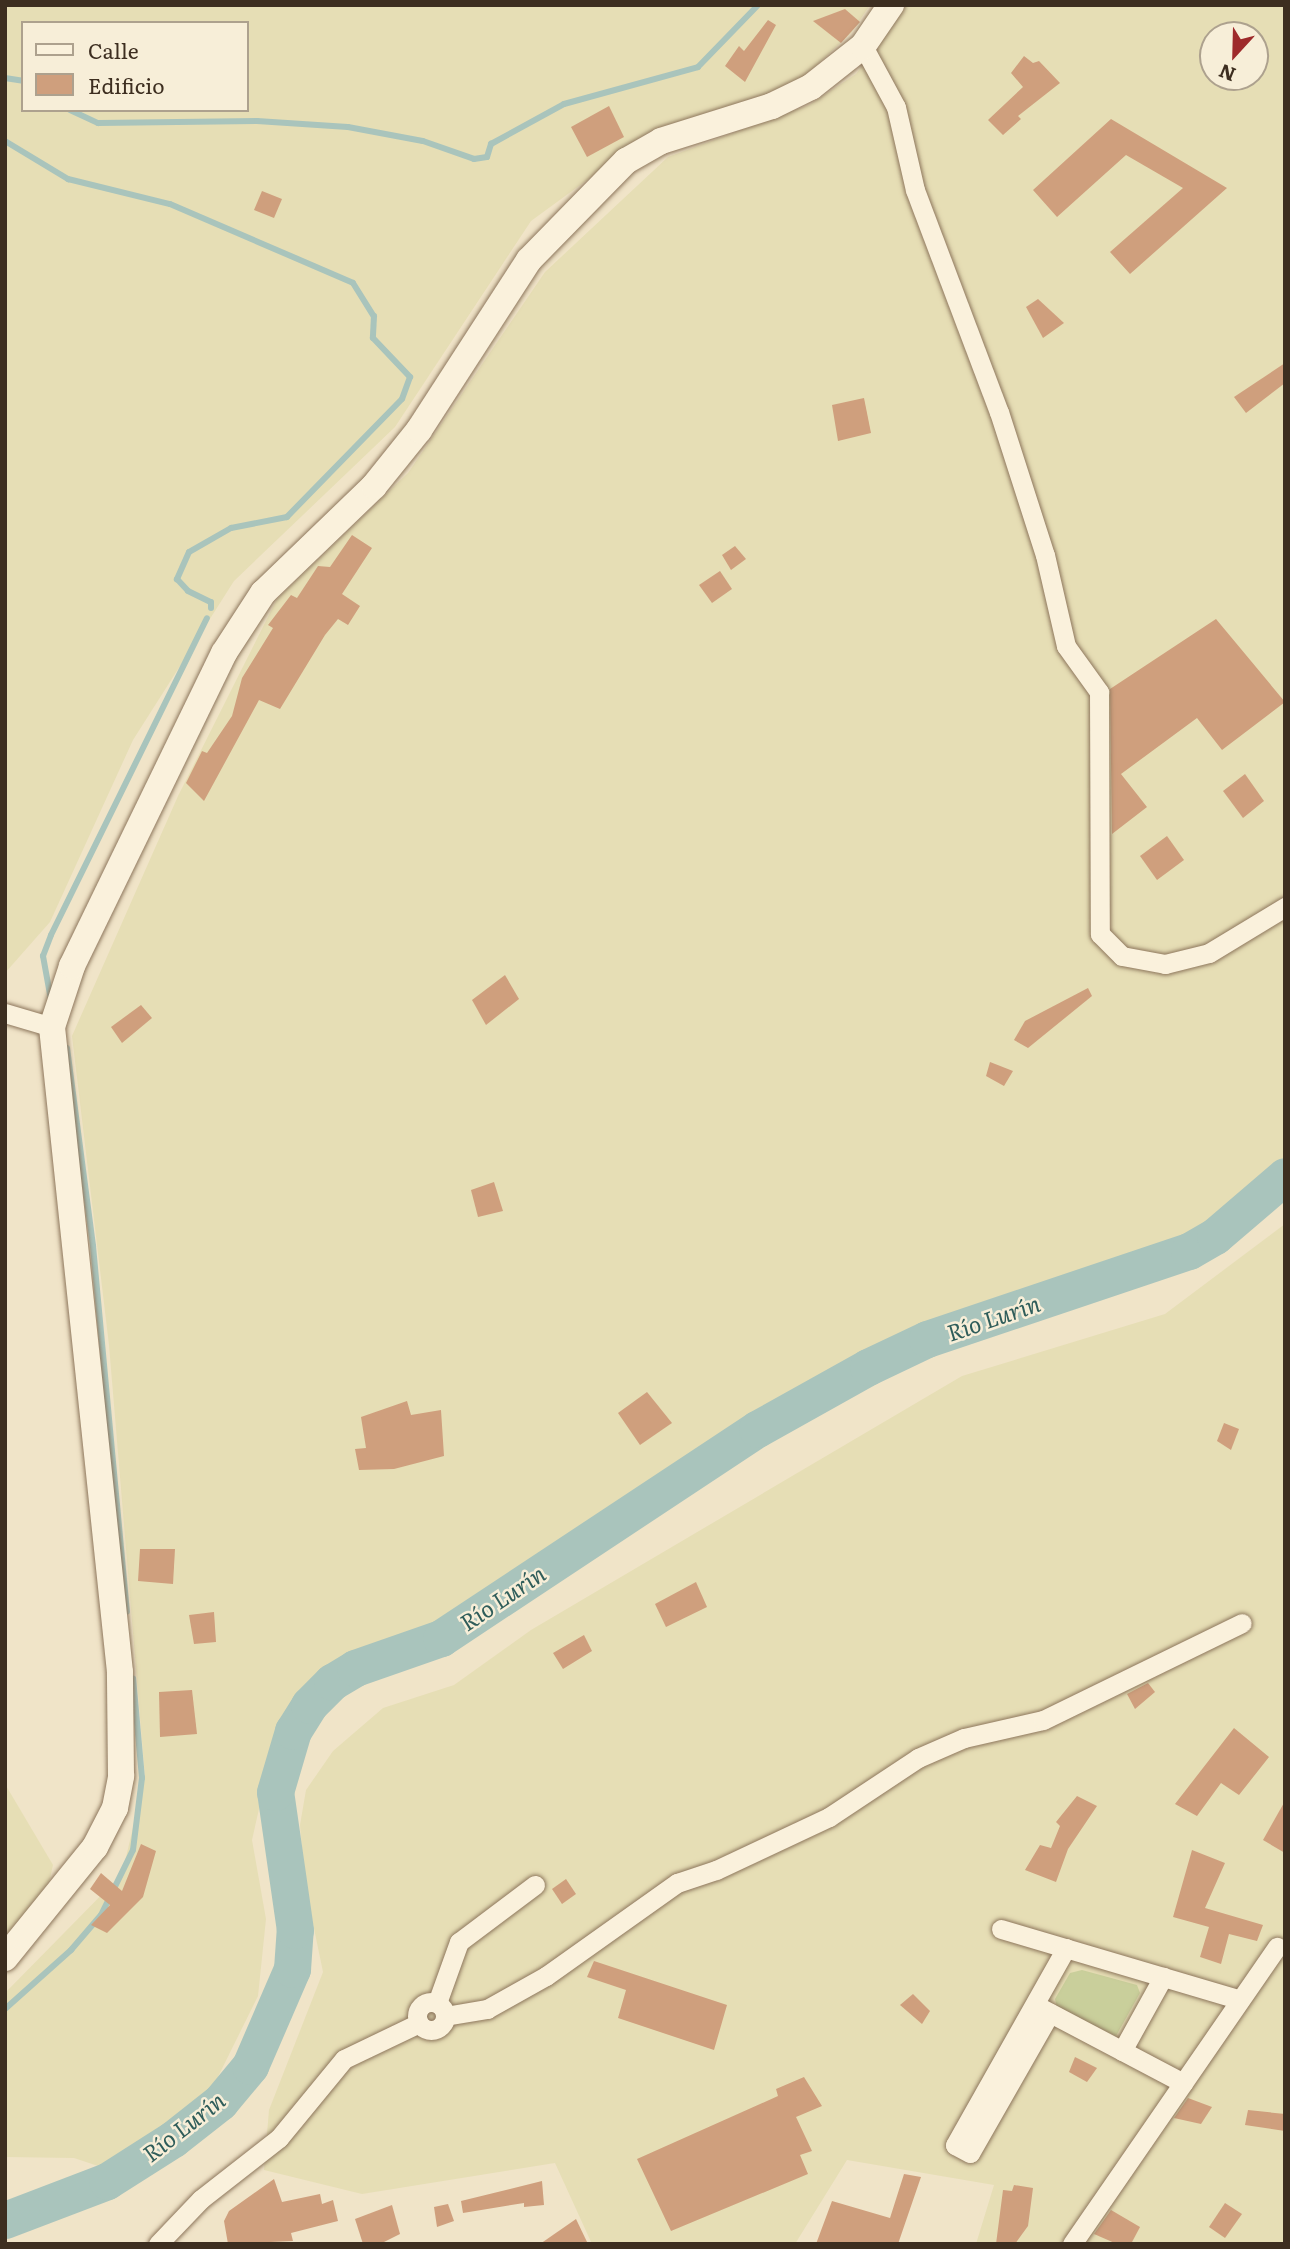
<!DOCTYPE html>
<meta charset="utf-8">
<style>
body{margin:0}
#map{position:relative;width:1290px;height:2249px;overflow:hidden;background:#f0e4c8;font-family:Literata,serif}
div>[style]{position:absolute}
.farmland>*{inset:0;background:#e6deb5}
.green>*{inset:0;background:#c9cf9b}
.stream>*{height:6px;margin:-3px;padding:0 3px;transform-origin:3px;border-radius:3px;background:#a9c4bc}
.river>*{height:37px;margin:-18.5px;padding:0 18.5px;transform-origin:18.5px;border-radius:18.5px;background:#a9c4bc}
.building>*{inset:0;background:#cf9f7d}
.roads{filter:drop-shadow(0 0 2px #8d765c) drop-shadow(0 0 2px #8d765c)}
.street>*{height:19px;margin:-9.5px;padding:0 9.5px;transform-origin:9.5px;border-radius:9.5px;background:#faf1dc}
.street>.ring{margin:-9.5px;padding:0;box-sizing:content-box;background:none;border:19px solid #faf1dc;border-radius:50%}
.secondary>*{height:26px;margin:-13px;padding:0 13px;transform-origin:13px;border-radius:13px;background:#faf1dc}
span{translate:-50% -50%;white-space:nowrap;text-align:center;line-height:1.15;-webkit-text-stroke:5px #f7eed8;paint-order:stroke}
.water-label{font-size:23px;color:#2f5d5a;font-style:italic}
.frame{position:absolute;inset:0;border:7px solid #3d2e20;pointer-events:none}
.legend{position:absolute;left:21px;top:21px;width:228px;height:91px;box-sizing:border-box;background:#f7eed8;border:2px solid #ada18e;margin:0;padding:9px 12px;list-style:none;font-size:21px;color:#3d2e20}
.legend li{display:flex;align-items:center;gap:14px;height:35px}
.legend b{width:35px;border:2px solid #ada18e}
.north{position:absolute;left:1199px;top:21px;width:70px;height:70px;box-sizing:border-box;background:#f7eed8;border:2px solid #ada18e;border-radius:50%;rotate:202deg;font-size:19px;font-weight:700;line-height:28px;text-align:center;color:#3d2e20}
.north::after{content:'';display:block;margin:auto;width:24px;height:32px;background:#9e2a2b;clip-path:polygon(50% 0,100% 100%,50% 72%,0 100%)}
</style>
<div id="map">
<div class="farmland">
<i style="clip-path:polygon(evenodd,5px 5px,870px 5px,851px 33px,805px 76px,769px 95px,635px 145px,531px 221px,395px 427px,234px 581px,133px 740px,50px 922px,5px 973px,5px 5px,23px 23px,247px 23px,247px 110px,23px 110px,23px 23px)"></i>
<i style="clip-path:polygon(evenodd,907px 5px,1285px 5px,1285px 1170px,1190px 1248px,1159px 1264px,921px 1338px,736px 1427px,523px 1570px,443px 1634px,368px 1657px,298px 1694px,270px 1760px,252px 1840px,266px 1919px,258px 1996px,208px 2097px,144px 2161px,107px 2169px,74px 2158px,5px 2157px,5px 1993px,122px 1874px,145px 1777px,109px 1345px,72px 1036px,178px 796px,277px 599px,408px 473px,545px 272px,668px 157px,809px 105px,856px 74px,907px 5px,1213px 35px,1255px 35px,1255px 77px,1213px 77px,1213px 35px)"></i>
<i style="clip-path:polygon(1285px 1224px,1285px 2244px,976px 2244px,994px 2185px,847px 2160px,795px 2244px,592px 2244px,555px 2163px,362px 2194px,264px 2170px,269px 2110px,323px 1972px,305px 1885px,300px 1825px,306px 1790px,333px 1751px,383px 1708px,454px 1685px,531px 1630px,962px 1376px,1165px 1314px)"></i>
<i style="clip-path:polygon(5px 1784px,53px 1865px,48px 1887px,5px 1936px)"></i>
</div>
<div class="green">
<i style="clip-path:polygon(1082px 1970px,1137px 1985px,1140px 1993px,1116px 2036px,1057px 2008px,1055px 1999px,1070px 1973px)"></i>
</div>
<div class="stream">
<i style="left:5px;top:78px;width:18px;rotate:9deg"></i>
<i style="left:70px;top:110px;width:31px;rotate:25deg"></i>
<i style="left:98px;top:123px;width:159px;rotate:-0.7deg"></i>
<i style="left:257px;top:121px;width:91px;rotate:3.8deg"></i>
<i style="left:348px;top:127px;width:76px;rotate:10.6deg"></i>
<i style="left:423px;top:141px;width:54px;rotate:19.4deg"></i>
<i style="left:474px;top:159px;width:13px;rotate:-9deg"></i>
<i style="left:487px;top:157px;width:14px;rotate:-73deg"></i>
<i style="left:491px;top:144px;width:83px;rotate:-28.7deg"></i>
<i style="left:564px;top:104px;width:139px;rotate:-15.4deg"></i>
<i style="left:698px;top:67px;width:86px;rotate:-45.9deg"></i>
<i style="left:5px;top:141px;width:74px;rotate:31.1deg"></i>
<i style="left:68px;top:179px;width:105px;rotate:13.8deg"></i>
<i style="left:170px;top:204px;width:199px;rotate:23.3deg"></i>
<i style="left:353px;top:283px;width:39px;rotate:58deg"></i>
<i style="left:374px;top:316px;width:22px;rotate:93deg"></i>
<i style="left:373px;top:338px;width:54px;rotate:46.5deg"></i>
<i style="left:410px;top:377px;width:23px;rotate:110deg"></i>
<i style="left:402px;top:399px;width:165px;rotate:134.3deg"></i>
<i style="left:287px;top:517px;width:57px;rotate:168.9deg"></i>
<i style="left:231px;top:528px;width:48px;rotate:150.3deg"></i>
<i style="left:189px;top:552px;width:30px;rotate:114deg"></i>
<i style="left:177px;top:579px;width:16px;rotate:47deg"></i>
<i style="left:188px;top:591px;width:25px;rotate:26deg"></i>
<i style="left:211px;top:602px;width:6px;rotate:90deg"></i>
<i style="left:51px;top:1000px;width:45px;rotate:-100.3deg"></i>
<i style="left:43px;top:956px;width:22px;rotate:-69deg"></i>
<i style="left:51px;top:935px;width:353px;rotate:-63.8deg"></i>
<i style="left:67px;top:1048px;width:200px;rotate:82.5deg"></i>
<i style="left:93px;top:1246px;width:367px;rotate:84.7deg"></i>
<i style="left:5px;top:2009px;width:89px;rotate:-41.8deg"></i>
<i style="left:71px;top:1950px;width:46px;rotate:-49.4deg"></i>
<i style="left:101px;top:1915px;width:72px;rotate:-63.8deg"></i>
<i style="left:133px;top:1850px;width:73px;rotate:-82.9deg"></i>
<i style="left:142px;top:1778px;width:100px;rotate:-95.1deg"></i>
</div>
<div class="river">
<i style="left:5px;top:2220px;width:109px;rotate:-20.9deg"></i>
<i style="left:107px;top:2181px;width:78px;rotate:-32.5deg"></i>
<i style="left:173px;top:2139px;width:60px;rotate:-38.2deg"></i>
<i style="left:220px;top:2102px;width:47px;rotate:-50.2deg"></i>
<i style="left:250px;top:2066px;width:106px;rotate:-66.6deg"></i>
<i style="left:292px;top:1969px;width:39px;rotate:-86deg"></i>
<i style="left:295px;top:1930px;width:139px;rotate:-98.2deg"></i>
<i style="left:275px;top:1792px;width:64px;rotate:-73.6deg"></i>
<i style="left:293px;top:1731px;width:31px;rotate:-58deg"></i>
<i style="left:309px;top:1705px;width:33px;rotate:-45deg"></i>
<i style="left:332px;top:1682px;width:27px;rotate:-31deg"></i>
<i style="left:355px;top:1668px;width:91px;rotate:-19.2deg"></i>
<i style="left:441px;top:1638px;width:379px;rotate:-33.5deg"></i>
<i style="left:757px;top:1429px;width:127px;rotate:-29.2deg"></i>
<i style="left:868px;top:1367px;width:65px;rotate:-25.4deg"></i>
<i style="left:927px;top:1339px;width:276px;rotate:-18.6deg"></i>
<i style="left:1189px;top:1251px;width:30px;rotate:-30deg"></i>
<i style="left:1215px;top:1236px;width:92px;rotate:-40.6deg"></i>
</div>
<div class="building">
<i style="clip-path:polygon(845px 9px,860px 22px,841px 43px,813px 21px)"></i>
<i style="clip-path:polygon(768px 20px,776px 25px,745px 82px,725px 66px,739px 46px,744px 51px)"></i>
<i style="clip-path:polygon(1024px 56px,1033px 63px,1039px 61px,1060px 83px,1018px 116px,1021px 119px,1003px 135px,988px 120px,1023px 87px,1011px 73px)"></i>
<i style="clip-path:polygon(609px 106px,624px 137px,587px 157px,571px 127px)"></i>
<i style="clip-path:polygon(1111px 119px,1227px 188px,1130px 274px,1110px 252px,1183px 188px,1126px 155px,1057px 217px,1033px 190px)"></i>
<i style="clip-path:polygon(262px 191px,282px 199px,274px 218px,254px 210px)"></i>
<i style="clip-path:polygon(1038px 299px,1064px 323px,1043px 338px,1026px 307px)"></i>
<i style="clip-path:polygon(1285px 363px,1285px 383px,1246px 413px,1234px 397px)"></i>
<i style="clip-path:polygon(864px 398px,871px 433px,838px 441px,832px 405px)"></i>
<i style="clip-path:polygon(352px 535px,372px 548px,342px 594px,360px 606px,348px 625px,338px 619px,325px 635px,280px 709px,259px 700px,204px 801px,186px 783px,202px 751px,207px 753px,232px 716px,242px 678px,273px 628px,268px 625px,291px 595px,297px 598px,318px 566px,330px 567px)"></i>
<i style="clip-path:polygon(735px 546px,746px 559px,731px 570px,722px 555px)"></i>
<i style="clip-path:polygon(720px 571px,732px 589px,712px 603px,699px 585px)"></i>
<i style="clip-path:polygon(1216px 619px,1285px 702px,1222px 750px,1197px 718px,1121px 774px,1147px 807px,1112px 834px,1110px 689px)"></i>
<i style="clip-path:polygon(1245px 774px,1264px 801px,1243px 818px,1223px 791px)"></i>
<i style="clip-path:polygon(1167px 836px,1184px 860px,1157px 880px,1140px 856px)"></i>
<i style="clip-path:polygon(505px 975px,519px 999px,486px 1025px,472px 1000px)"></i>
<i style="clip-path:polygon(1088px 988px,1092px 996px,1028px 1048px,1014px 1040px,1025px 1021px)"></i>
<i style="clip-path:polygon(141px 1005px,152px 1018px,122px 1043px,111px 1027px)"></i>
<i style="clip-path:polygon(990px 1062px,1013px 1071px,1004px 1086px,986px 1076px)"></i>
<i style="clip-path:polygon(494px 1182px,503px 1211px,478px 1217px,471px 1190px)"></i>
<i style="clip-path:polygon(647px 1392px,672px 1423px,640px 1445px,618px 1413px)"></i>
<i style="clip-path:polygon(407px 1401px,411px 1415px,441px 1410px,444px 1456px,394px 1469px,359px 1470px,355px 1449px,366px 1448px,361px 1417px)"></i>
<i style="clip-path:polygon(1224px 1423px,1239px 1429px,1231px 1450px,1217px 1441px)"></i>
<i style="clip-path:polygon(140px 1549px,175px 1549px,173px 1584px,138px 1581px)"></i>
<i style="clip-path:polygon(696px 1582px,707px 1607px,666px 1627px,655px 1604px)"></i>
<i style="clip-path:polygon(214px 1612px,216px 1642px,194px 1644px,189px 1615px)"></i>
<i style="clip-path:polygon(584px 1635px,592px 1651px,563px 1669px,553px 1653px)"></i>
<i style="clip-path:polygon(1148px 1683px,1155px 1692px,1135px 1709px,1127px 1694px)"></i>
<i style="clip-path:polygon(192px 1690px,197px 1734px,160px 1737px,159px 1692px)"></i>
<i style="clip-path:polygon(1234px 1728px,1269px 1757px,1239px 1795px,1221px 1783px,1197px 1816px,1175px 1804px)"></i>
<i style="clip-path:polygon(1077px 1796px,1097px 1806px,1068px 1849px,1056px 1882px,1025px 1870px,1040px 1845px,1051px 1848px,1060px 1826px,1056px 1822px)"></i>
<i style="clip-path:polygon(1285px 1801px,1285px 1853px,1263px 1840px)"></i>
<i style="clip-path:polygon(141px 1844px,156px 1851px,143px 1897px,107px 1933px,91px 1925px,110px 1905px,90px 1889px,101px 1873px,122px 1891px)"></i>
<i style="clip-path:polygon(1192px 1850px,1225px 1863px,1205px 1908px,1263px 1925px,1257px 1941px,1229px 1934px,1221px 1964px,1200px 1957px,1209px 1927px,1173px 1917px)"></i>
<i style="clip-path:polygon(566px 1879px,576px 1894px,562px 1904px,552px 1889px)"></i>
<i style="clip-path:polygon(594px 1961px,727px 2005px,714px 2050px,618px 2018px,626px 1990px,587px 1977px)"></i>
<i style="clip-path:polygon(913px 1994px,930px 2011px,922px 2024px,900px 2005px)"></i>
<i style="clip-path:polygon(1075px 2057px,1097px 2068px,1087px 2082px,1069px 2072px)"></i>
<i style="clip-path:polygon(804px 2077px,822px 2106px,796px 2117px,812px 2151px,800px 2155px,808px 2174px,671px 2231px,637px 2159px,778px 2096px,776px 2089px)"></i>
<i style="clip-path:polygon(1188px 2098px,1212px 2107px,1201px 2124px,1174px 2118px)"></i>
<i style="clip-path:polygon(1248px 2110px,1285px 2114px,1285px 2131px,1245px 2125px)"></i>
<i style="clip-path:polygon(904px 2174px,921px 2177px,898px 2244px,816px 2244px,832px 2201px,890px 2218px)"></i>
<i style="clip-path:polygon(274px 2179px,282px 2202px,320px 2194px,322px 2204px,333px 2200px,338px 2221px,291px 2233px,293px 2241px,228px 2244px,224px 2221px,229px 2211px)"></i>
<i style="clip-path:polygon(542px 2181px,544px 2205px,524px 2207px,524px 2203px,463px 2213px,461px 2201px)"></i>
<i style="clip-path:polygon(1014px 2185px,1033px 2188px,1028px 2226px,1015px 2244px,996px 2244px,1003px 2190px,1012px 2191px)"></i>
<i style="clip-path:polygon(1225px 2203px,1242px 2214px,1225px 2238px,1209px 2227px)"></i>
<i style="clip-path:polygon(448px 2204px,454px 2221px,437px 2227px,434px 2207px)"></i>
<i style="clip-path:polygon(392px 2205px,400px 2234px,380px 2244px,363px 2244px,355px 2219px)"></i>
<i style="clip-path:polygon(1111px 2210px,1140px 2227px,1131px 2244px,1117px 2244px,1094px 2234px)"></i>
<i style="clip-path:polygon(576px 2219px,588px 2244px,540px 2244px)"></i>
</div>
<div class="roads">
<div class="street">
<i style="left:863px;top:46px;width:69px;rotate:61.6deg"></i>
<i style="left:896px;top:107px;width:85px;rotate:77.1deg"></i>
<i style="left:915px;top:190px;width:237px;rotate:69.3deg"></i>
<i style="left:999px;top:412px;width:150px;rotate:72.2deg"></i>
<i style="left:1045px;top:555px;width:93px;rotate:77deg"></i>
<i style="left:1066px;top:646px;width:57px;rotate:54.3deg"></i>
<i style="left:1099px;top:692px;width:242px;rotate:89.8deg"></i>
<i style="left:1100px;top:934px;width:31px;rotate:45deg"></i>
<i style="left:1122px;top:956px;width:44px;rotate:10.5deg"></i>
<i style="left:1165px;top:964px;width:45px;rotate:-14deg"></i>
<i style="left:1209px;top:953px;width:89px;rotate:-31.2deg"></i>
<i style="left:5px;top:1013px;width:49px;rotate:16.6deg"></i>
<i style="left:1001px;top:1929px;width:249px;rotate:16.5deg"></i>
<i class="ring" style="left:417px;top:2002px;width:9px;height:9px"></i>
<i style="left:437px;top:2003px;width:65px;rotate:-70.2deg"></i>
<i style="left:459px;top:1942px;width:95px;rotate:-36.9deg"></i>
<i style="left:1039px;top:2007px;width:163px;rotate:27.8deg"></i>
<i style="left:1050px;top:2013px;width:161px;rotate:119.7deg"></i>
<i style="left:970px;top:2153px;width:17px;rotate:-152deg"></i>
<i style="left:955px;top:2145px;width:226px;rotate:-60.6deg"></i>
<i style="left:445px;top:2016px;width:43px;rotate:-9.5deg"></i>
<i style="left:487px;top:2009px;width:68px;rotate:-29.2deg"></i>
<i style="left:546px;top:1976px;width:161px;rotate:-35.4deg"></i>
<i style="left:677px;top:1883px;width:41px;rotate:-18.4deg"></i>
<i style="left:716px;top:1870px;width:125px;rotate:-25.1deg"></i>
<i style="left:829px;top:1817px;width:107px;rotate:-33.5deg"></i>
<i style="left:918px;top:1758px;width:50px;rotate:-23.5deg"></i>
<i style="left:964px;top:1738px;width:81px;rotate:-12.8deg"></i>
<i style="left:1043px;top:1720px;width:221px;rotate:-26deg"></i>
<i style="left:1122px;top:2051px;width:85px;rotate:-61deg"></i>
<i style="left:158px;top:2244px;width:62px;rotate:-46.3deg"></i>
<i style="left:201px;top:2199px;width:99px;rotate:-38deg"></i>
<i style="left:279px;top:2138px;width:102px;rotate:-50.6deg"></i>
<i style="left:344px;top:2059px;width:83px;rotate:-25.6deg"></i>
<i style="left:1072px;top:2244px;width:361px;rotate:-55.4deg"></i>
</div>
<div class="secondary">
<i style="left:5px;top:1958px;width:143px;rotate:-51deg"></i>
<i style="left:95px;top:1847px;width:44px;rotate:-62.9deg"></i>
<i style="left:115px;top:1808px;width:33px;rotate:-79deg"></i>
<i style="left:121px;top:1776px;width:104px;rotate:-90.6deg"></i>
<i style="left:120px;top:1672px;width:649px;rotate:-96.02deg"></i>
<i style="left:52px;top:1027px;width:64px;rotate:-71.8deg"></i>
<i style="left:72px;top:966px;width:348px;rotate:-64.1deg"></i>
<i style="left:224px;top:653px;width:72px;rotate:-57deg"></i>
<i style="left:263px;top:593px;width:154px;rotate:-43.9deg"></i>
<i style="left:374px;top:486px;width:72px;rotate:-51.2deg"></i>
<i style="left:419px;top:430px;width:202px;rotate:-57.1deg"></i>
<i style="left:529px;top:260px;width:139px;rotate:-45.6deg"></i>
<i style="left:626px;top:161px;width:40px;rotate:-29.7deg"></i>
<i style="left:661px;top:141px;width:116px;rotate:-17.5deg"></i>
<i style="left:772px;top:106px;width:43px;rotate:-26deg"></i>
<i style="left:811px;top:87px;width:66px;rotate:-38.3deg"></i>
<i style="left:863px;top:46px;width:50px;rotate:-55.7deg"></i>
</div>
</div>
<div class="water-label">
<span style="left:993px;top:1317px;rotate:-19deg">Río Lurín</span>
<span style="left:502px;top:1597px;rotate:-34deg">Río Lurín</span>
<span style="left:183px;top:2126px;rotate:-38deg">Río Lurín</span>
</div>
<div class="frame"></div>
<ul class="legend">
<li><b style="height:9px;background:#faf1dc"></b>Calle</li>
<li><b style="height:19px;background:#cf9f7d"></b>Edificio</li>
</ul>
<div class="north">N</div>
</div>
